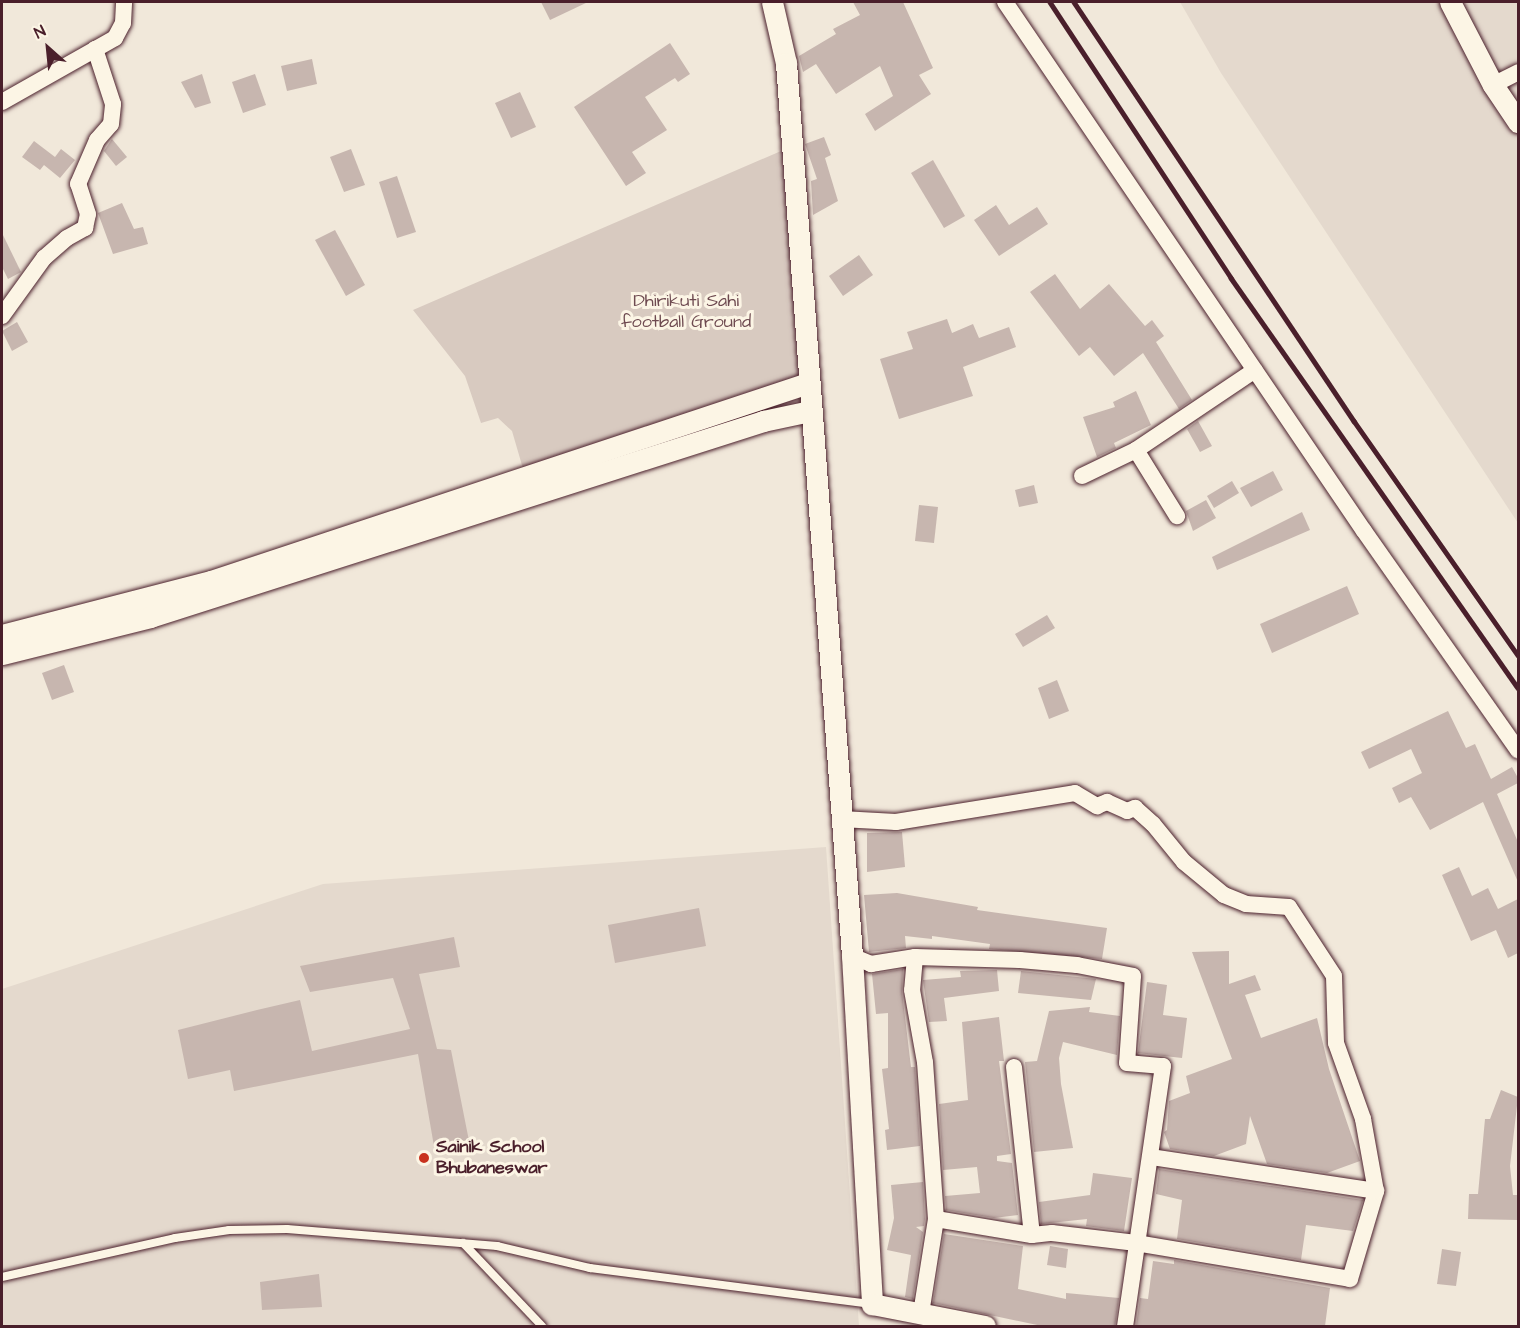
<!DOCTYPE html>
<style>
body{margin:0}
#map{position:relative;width:1520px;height:1328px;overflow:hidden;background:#f1e8da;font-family:"Architects Daughter",sans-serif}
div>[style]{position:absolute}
.built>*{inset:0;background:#e4d9cd}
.green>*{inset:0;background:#d8cac0}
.building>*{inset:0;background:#c7b6af}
.roads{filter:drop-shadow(0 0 2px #4a1f2b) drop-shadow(0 0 2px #4a1f2b)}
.service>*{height:8px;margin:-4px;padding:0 4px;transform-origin:4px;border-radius:4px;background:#fcf5e5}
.minor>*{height:16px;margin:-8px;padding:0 8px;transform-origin:8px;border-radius:8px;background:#fcf5e5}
.tertiary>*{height:21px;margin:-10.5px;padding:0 10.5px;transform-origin:10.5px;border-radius:10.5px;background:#fcf5e5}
.rail>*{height:4.5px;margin:-2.25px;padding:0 2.25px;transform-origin:2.25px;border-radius:2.25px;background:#4a1f2b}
.dots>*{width:16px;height:16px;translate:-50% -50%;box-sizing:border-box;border:3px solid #fcf5e5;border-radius:50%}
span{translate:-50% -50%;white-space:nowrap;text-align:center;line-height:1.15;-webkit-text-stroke:6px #fcf5e5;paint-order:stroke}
.park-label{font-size:18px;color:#6e4a50}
.poi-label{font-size:18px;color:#4a1f2b;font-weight:700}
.left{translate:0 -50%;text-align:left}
.frame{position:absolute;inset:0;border:3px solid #4a1f2b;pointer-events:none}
.north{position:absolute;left:18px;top:18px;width:60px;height:60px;-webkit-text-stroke:4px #fcf5e5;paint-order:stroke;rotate:333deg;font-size:16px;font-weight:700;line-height:24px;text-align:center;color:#4a1f2b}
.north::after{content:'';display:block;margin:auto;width:21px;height:27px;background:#4a1f2b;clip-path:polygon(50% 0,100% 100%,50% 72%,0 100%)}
</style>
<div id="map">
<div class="built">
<i style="clip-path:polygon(1180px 2px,1518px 2px,1518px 523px,1221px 73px)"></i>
<i style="clip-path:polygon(826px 847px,859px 1326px,2px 1326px,2px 989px,323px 884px)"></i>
</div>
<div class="green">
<i style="clip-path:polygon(788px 148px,802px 393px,526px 479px,512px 431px,498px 418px,481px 423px,465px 376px,413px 310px)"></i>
</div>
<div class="building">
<i style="clip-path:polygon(541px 2px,588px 2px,550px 20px)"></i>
<i style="clip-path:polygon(853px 2px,903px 2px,933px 68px,919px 75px,931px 94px,875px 131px,865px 114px,893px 96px,880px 66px,836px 94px,816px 64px,803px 72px,799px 56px,836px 34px,833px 29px,860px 15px)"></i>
<i style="clip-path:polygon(670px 43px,690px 74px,678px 82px,675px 78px,645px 97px,667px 130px,632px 152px,646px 173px,626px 186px,574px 107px)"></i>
<i style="clip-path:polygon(312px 59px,317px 84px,287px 91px,281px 66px)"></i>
<i style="clip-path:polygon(202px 74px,211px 103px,195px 108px,181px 82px)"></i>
<i style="clip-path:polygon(255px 74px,266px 105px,243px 113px,232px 82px)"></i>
<i style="clip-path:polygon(520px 92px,536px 127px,511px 138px,495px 103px)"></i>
<i style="clip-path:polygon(824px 137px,831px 155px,825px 158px,838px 201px,813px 215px,811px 181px,817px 179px,805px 144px)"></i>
<i style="clip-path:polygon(112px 139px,127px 157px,116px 166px,104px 151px)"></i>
<i style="clip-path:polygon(34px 141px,55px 157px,61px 149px,75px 160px,60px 178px,44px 165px,40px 170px,22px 157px)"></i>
<i style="clip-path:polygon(351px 149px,365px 185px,344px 192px,330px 157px)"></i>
<i style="clip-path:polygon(933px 160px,965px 216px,944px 228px,911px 173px)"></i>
<i style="clip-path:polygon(397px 176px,416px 232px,397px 238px,379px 182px)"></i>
<i style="clip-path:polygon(122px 203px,134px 229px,143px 227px,148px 244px,113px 254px,98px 213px)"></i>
<i style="clip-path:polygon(996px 205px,1009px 225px,1037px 207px,1048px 224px,999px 256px,974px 220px)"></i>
<i style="clip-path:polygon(335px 230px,365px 285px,346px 296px,315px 240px)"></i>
<i style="clip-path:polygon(2px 233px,21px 272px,8px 279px,2px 267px)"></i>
<i style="clip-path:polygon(859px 255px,873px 275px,843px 296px,829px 276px)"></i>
<i style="clip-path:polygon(1055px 274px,1080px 309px,1109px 284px,1145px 326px,1152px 320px,1164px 336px,1156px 342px,1192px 400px,1179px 409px,1143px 353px,1114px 376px,1090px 347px,1079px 356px,1030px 292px)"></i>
<i style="clip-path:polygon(947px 319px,952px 333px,973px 324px,979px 338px,1009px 327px,1016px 347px,963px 367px,973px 396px,899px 419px,880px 359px,913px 349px,907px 332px)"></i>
<i style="clip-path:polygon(17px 322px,28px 342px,12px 351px,2px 331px)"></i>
<i style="clip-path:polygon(1136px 391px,1151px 425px,1114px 443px,1116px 448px,1097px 457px,1083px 417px,1115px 407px,1113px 402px)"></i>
<i style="clip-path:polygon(1198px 421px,1212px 446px,1200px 452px,1187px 429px)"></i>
<i style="clip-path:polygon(1273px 471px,1283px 490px,1251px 507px,1240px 488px)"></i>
<i style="clip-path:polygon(1232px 481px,1239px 493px,1214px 508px,1207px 496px)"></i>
<i style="clip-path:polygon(1034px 485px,1038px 503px,1019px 507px,1015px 490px)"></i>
<i style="clip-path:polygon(1206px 500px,1216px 518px,1193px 531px,1186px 511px)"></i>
<i style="clip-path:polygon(919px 505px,938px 507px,934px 543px,915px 541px)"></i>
<i style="clip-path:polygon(1302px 512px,1310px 530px,1217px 570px,1212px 557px)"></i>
<i style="clip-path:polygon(1347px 586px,1359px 614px,1272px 653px,1260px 624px)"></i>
<i style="clip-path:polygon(1047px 615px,1055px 628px,1023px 647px,1015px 634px)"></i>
<i style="clip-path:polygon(64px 665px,74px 692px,52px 700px,42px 673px)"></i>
<i style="clip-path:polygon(1057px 680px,1069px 711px,1049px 719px,1038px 688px)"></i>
<i style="clip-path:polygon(1448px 711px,1466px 748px,1475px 744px,1491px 779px,1512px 767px,1518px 778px,1518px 783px,1497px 794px,1518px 842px,1518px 882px,1483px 802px,1430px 830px,1411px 797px,1399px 803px,1392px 788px,1422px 773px,1411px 749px,1369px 769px,1361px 752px)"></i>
<i style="clip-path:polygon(902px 832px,905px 867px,867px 872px,867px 833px)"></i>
<i style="clip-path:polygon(1459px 867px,1472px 896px,1488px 888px,1498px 909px,1518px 899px,1518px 953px,1508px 958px,1496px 930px,1471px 941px,1442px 875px)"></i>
<i style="clip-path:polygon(897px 893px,978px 907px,977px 910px,1107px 928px,1102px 959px,989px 949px,990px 944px,932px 936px,932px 939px,905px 936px,906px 948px,869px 952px,864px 895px)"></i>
<i style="clip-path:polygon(699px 908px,706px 946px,615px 963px,608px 925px)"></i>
<i style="clip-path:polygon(454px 937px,460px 967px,419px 974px,437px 1049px,451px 1050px,471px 1151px,435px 1152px,418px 1054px,234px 1091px,230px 1070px,188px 1079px,178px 1030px,257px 1010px,300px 1000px,312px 1051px,410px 1029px,393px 978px,310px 992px,300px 966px)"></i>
<i style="clip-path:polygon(1229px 951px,1229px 984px,1255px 975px,1261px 990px,1245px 995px,1261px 1038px,1317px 1018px,1329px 1069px,1360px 1161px,1327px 1173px,1267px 1164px,1250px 1116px,1246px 1144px,1214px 1156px,1170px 1149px,1164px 1132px,1167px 1130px,1169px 1101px,1190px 1093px,1186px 1076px,1232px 1059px,1192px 952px)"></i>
<i style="clip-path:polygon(903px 969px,902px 992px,911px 1067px,915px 1067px,920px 1146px,887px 1150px,885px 1130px,889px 1129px,882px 1069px,888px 1068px,888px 1013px,876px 1014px,872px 974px)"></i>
<i style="clip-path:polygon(997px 970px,999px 991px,944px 998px,947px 1021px,929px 1022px,923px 980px,961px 977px,960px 971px)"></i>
<i style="clip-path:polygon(1021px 971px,1096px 979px,1091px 1000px,1018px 993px)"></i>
<i style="clip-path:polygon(1147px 982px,1167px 985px,1163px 1015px,1187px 1018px,1182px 1058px,1138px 1053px)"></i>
<i style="clip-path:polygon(1090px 1007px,1089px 1012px,1120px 1016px,1117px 1055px,1063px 1042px,1059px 1058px,1061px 1084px,1073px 1148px,1034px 1152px,1025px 1062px,1037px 1061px,1049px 1011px)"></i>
<i style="clip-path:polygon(999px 1017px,1004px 1061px,999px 1061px,1011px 1154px,997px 1156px,997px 1161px,1012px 1163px,1018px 1215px,994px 1218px,946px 1210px,945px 1196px,980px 1193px,977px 1167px,943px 1170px,939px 1104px,968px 1100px,962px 1022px)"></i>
<i style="clip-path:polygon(1501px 1090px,1518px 1097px,1510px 1166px,1513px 1195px,1518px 1195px,1518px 1220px,1468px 1219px,1469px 1194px,1478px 1194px,1485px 1119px,1490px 1119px)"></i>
<i style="clip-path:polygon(1159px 1169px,1363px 1200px,1353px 1231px,1306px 1225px,1301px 1260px,1177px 1239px,1182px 1200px,1156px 1194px)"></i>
<i style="clip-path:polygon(1093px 1173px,1132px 1178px,1124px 1231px,1086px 1226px,1087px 1219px,1041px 1224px,1039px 1202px,1090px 1195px)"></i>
<i style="clip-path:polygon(923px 1182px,925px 1219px,924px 1226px,916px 1227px,923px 1232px,913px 1299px,905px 1297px,911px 1255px,887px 1250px,894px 1218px,891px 1185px)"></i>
<i style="clip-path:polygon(944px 1234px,1023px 1246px,1018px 1289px,1066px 1299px,1066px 1293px,1119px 1298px,1115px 1326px,1042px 1326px,933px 1303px)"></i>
<i style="clip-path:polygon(1050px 1246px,1068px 1249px,1066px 1268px,1047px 1265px)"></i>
<i style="clip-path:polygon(1442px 1249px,1461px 1252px,1456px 1286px,1437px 1284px)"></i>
<i style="clip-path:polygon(1174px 1260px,1330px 1288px,1325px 1326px,1136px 1326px,1140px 1298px,1148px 1299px,1153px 1261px,1174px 1264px)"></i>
<i style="clip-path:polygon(319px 1274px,322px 1307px,262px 1310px,260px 1282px)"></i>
</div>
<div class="roads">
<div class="service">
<i style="left:463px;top:1243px;width:115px;rotate:46.4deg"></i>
<i style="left:2px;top:1277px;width:177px;rotate:-12.7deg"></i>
<i style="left:175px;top:1238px;width:55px;rotate:-8.4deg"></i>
<i style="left:229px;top:1230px;width:58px;rotate:-1deg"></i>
<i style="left:287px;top:1229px;width:211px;rotate:4.6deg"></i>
<i style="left:497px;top:1246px;width:96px;rotate:13.3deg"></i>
<i style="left:590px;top:1268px;width:284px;rotate:7.3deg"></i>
</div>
<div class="minor">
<i style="left:1005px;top:2px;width:639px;rotate:55.84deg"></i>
<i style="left:1364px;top:531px;width:268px;rotate:54.9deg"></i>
<i style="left:1493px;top:85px;width:28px;rotate:-27deg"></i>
<i style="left:2px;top:102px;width:130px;rotate:-29.5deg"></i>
<i style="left:115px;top:38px;width:17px;rotate:-62deg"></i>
<i style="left:123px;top:23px;width:21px;rotate:-87deg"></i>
<i style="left:2px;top:316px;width:72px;rotate:-54.1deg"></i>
<i style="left:44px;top:258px;width:30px;rotate:-41deg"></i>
<i style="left:67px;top:238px;width:21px;rotate:-29deg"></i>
<i style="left:85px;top:228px;width:14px;rotate:-78deg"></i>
<i style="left:88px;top:214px;width:32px;rotate:-108deg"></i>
<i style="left:78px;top:184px;width:48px;rotate:-66.6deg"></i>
<i style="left:97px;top:140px;width:21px;rotate:-49deg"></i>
<i style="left:111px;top:124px;width:20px;rotate:-84deg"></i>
<i style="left:113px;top:104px;width:58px;rotate:-108.1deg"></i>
<i style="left:1136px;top:450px;width:78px;rotate:58.2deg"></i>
<i style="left:1082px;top:476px;width:60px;rotate:-25.7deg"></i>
<i style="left:1136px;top:450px;width:143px;rotate:-33.9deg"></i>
<i style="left:841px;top:819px;width:55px;rotate:3.1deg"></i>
<i style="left:896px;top:822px;width:181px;rotate:-9.2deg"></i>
<i style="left:1075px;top:793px;width:26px;rotate:31deg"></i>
<i style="left:1097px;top:806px;width:11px;rotate:-22deg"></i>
<i style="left:1107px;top:802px;width:22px;rotate:24deg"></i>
<i style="left:1127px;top:811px;width:9px;rotate:-21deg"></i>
<i style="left:1135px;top:808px;width:24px;rotate:42deg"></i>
<i style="left:1153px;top:824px;width:49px;rotate:50.8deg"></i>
<i style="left:1184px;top:862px;width:52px;rotate:39.5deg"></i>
<i style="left:1224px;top:895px;width:24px;rotate:22deg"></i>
<i style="left:1246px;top:904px;width:43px;rotate:4deg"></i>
<i style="left:1289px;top:907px;width:82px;rotate:56.9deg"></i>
<i style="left:1334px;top:976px;width:67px;rotate:88.3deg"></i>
<i style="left:1336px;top:1043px;width:81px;rotate:70.4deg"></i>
<i style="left:1363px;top:1119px;width:73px;rotate:79.8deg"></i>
<i style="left:852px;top:956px;width:21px;rotate:23deg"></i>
<i style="left:871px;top:964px;width:45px;rotate:-9deg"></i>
<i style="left:915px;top:957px;width:105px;rotate:1.6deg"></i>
<i style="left:1020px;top:960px;width:57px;rotate:5deg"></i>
<i style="left:1077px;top:965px;width:57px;rotate:11.1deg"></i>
<i style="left:1133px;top:976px;width:87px;rotate:93.9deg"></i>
<i style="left:1127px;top:1063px;width:36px;rotate:5deg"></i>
<i style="left:1163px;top:1066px;width:263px;rotate:98.3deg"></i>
<i style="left:915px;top:957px;width:33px;rotate:95deg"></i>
<i style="left:912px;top:990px;width:73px;rotate:79.8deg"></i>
<i style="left:925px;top:1062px;width:157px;rotate:86deg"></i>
<i style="left:936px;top:1219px;width:96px;rotate:99deg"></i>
<i style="left:1014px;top:1067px;width:169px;rotate:83.9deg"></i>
<i style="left:1032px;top:1235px;width:20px;rotate:-6deg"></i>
<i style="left:1052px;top:1233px;width:85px;rotate:6.8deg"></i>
<i style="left:1136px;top:1243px;width:217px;rotate:9.5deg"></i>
<i style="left:1350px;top:1279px;width:92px;rotate:-73.5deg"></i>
<i style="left:1376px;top:1191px;width:227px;rotate:-171.4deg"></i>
<i style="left:936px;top:1219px;width:97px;rotate:9.5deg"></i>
</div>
<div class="tertiary">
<i style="left:772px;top:2px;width:63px;rotate:77.1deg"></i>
<i style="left:786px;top:63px;width:895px;rotate:85.77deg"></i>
<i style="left:852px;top:956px;width:349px;rotate:86.7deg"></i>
<i style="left:872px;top:1304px;width:115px;rotate:11deg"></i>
<i style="left:1450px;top:2px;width:93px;rotate:62.6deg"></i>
<i style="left:1493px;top:85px;width:45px;rotate:56deg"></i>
<i style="left:2px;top:635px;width:216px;rotate:-14.5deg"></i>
<i style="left:211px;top:581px;width:629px;rotate:-18.35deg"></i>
<i style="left:2px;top:654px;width:153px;rotate:-14deg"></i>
<i style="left:150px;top:617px;width:644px;rotate:-17.73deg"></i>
<i style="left:763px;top:421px;width:48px;rotate:-12deg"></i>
</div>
</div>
<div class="rail">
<i style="left:1050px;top:2px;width:330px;rotate:56.7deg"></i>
<i style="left:1231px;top:278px;width:500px;rotate:55.01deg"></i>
<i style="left:1074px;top:2px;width:504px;rotate:56.25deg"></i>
<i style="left:1354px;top:421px;width:286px;rotate:55deg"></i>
</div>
<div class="dots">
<i style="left:424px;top:1158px;background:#c8321e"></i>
</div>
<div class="park-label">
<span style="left:686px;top:312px">Dhirikuti Sahi<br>football Ground</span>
</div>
<div class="poi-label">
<span class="left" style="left:436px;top:1158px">Sainik School<br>Bhubaneswar</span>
</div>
<div class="frame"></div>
<div class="north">N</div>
</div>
